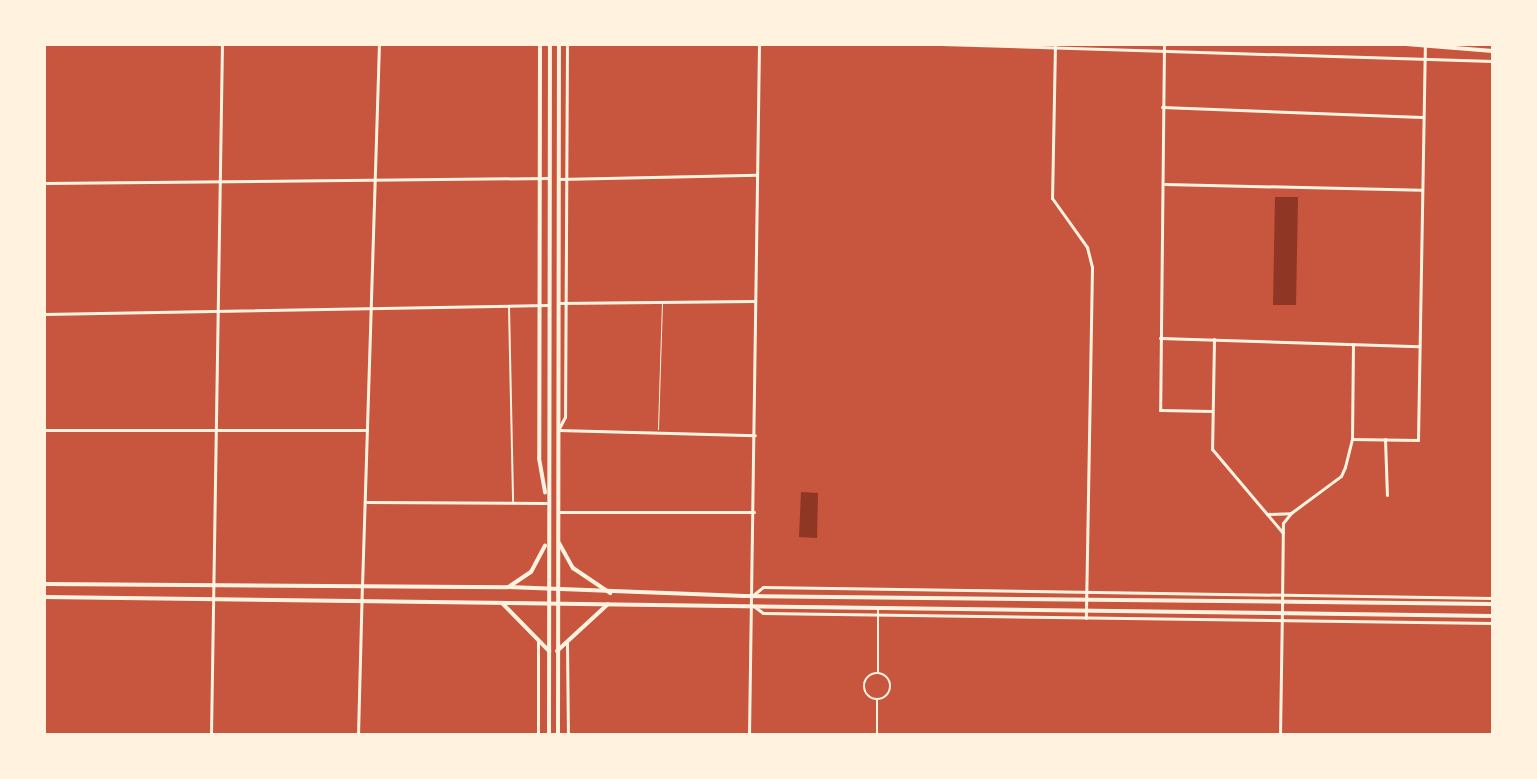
<!DOCTYPE html>
<style>
body{margin:0}
#map{position:relative;width:1537px;height:779px;overflow:hidden;background:#c8553d;font-family:"Source Sans 3",sans-serif}
div>[style]{position:absolute}
.water>*{inset:0;background:#8f3625}
.service>*{height:1px;margin:-0.5px;padding:0 0.5px;transform-origin:0.5px;border-radius:0.5px;background:#fff3e0}
.pedestrian>*{height:2px;margin:-1px;padding:0 1px;transform-origin:1px;border-radius:1px;background:#fff3e0}
.pedestrian>.ring{margin:-1px;padding:0;box-sizing:content-box;background:none;border:2px solid #fff3e0;border-radius:50%}
.minor>*{height:3px;margin:-1.5px;padding:0 1.5px;transform-origin:1.5px;border-radius:1.5px;background:#fff3e0}
.tertiary>*{height:3px;margin:-1.5px;padding:0 1.5px;transform-origin:1.5px;border-radius:1.5px;background:#fff3e0}
.secondary>*{height:4px;margin:-2px;padding:0 2px;transform-origin:2px;border-radius:2px;background:#fff3e0}
.primary>*{height:4px;margin:-2px;padding:0 2px;transform-origin:2px;border-radius:2px;background:#fff3e0}
span{translate:-50% -50%;white-space:nowrap;text-align:center;line-height:1.15;-webkit-text-stroke:6px #fff3e0;paint-order:stroke}
.frame{position:absolute;inset:0;border:46px solid #fff3e0;pointer-events:none}
</style>
<div id="map">
<div class="water">
<i style="clip-path:polygon(1275px 197px,1298px 197px,1296px 305px,1273px 305px)"></i>
<i style="clip-path:polygon(801px 492px,818px 493px,817px 538px,799px 537px)"></i>
</div>
<div class="service">
<i style="left:658px;top:429px;width:127px;rotate:-88.2deg"></i>
</div>
<div class="pedestrian">
<i style="left:509px;top:307px;width:194px;rotate:88.8deg"></i>
<i class="ring" style="left:864px;top:673px;width:24px;height:24px"></i>
<i style="left:878px;top:673px;width:65px;rotate:-90deg"></i>
<i style="left:877px;top:735px;width:35px;rotate:-90deg"></i>
</div>
<div class="minor">
<i style="left:567px;top:44px;width:373px;rotate:90.3deg"></i>
<i style="left:565px;top:417px;width:15px;rotate:118deg"></i>
<i style="left:558px;top:430px;width:197px;rotate:1.5deg"></i>
<i style="left:941px;top:44px;width:552px;rotate:1.76deg"></i>
<i style="left:1055px;top:44px;width:154px;rotate:91.1deg"></i>
<i style="left:1052px;top:198px;width:60px;rotate:54.5deg"></i>
<i style="left:1087px;top:247px;width:21px;rotate:76deg"></i>
<i style="left:1092px;top:267px;width:351px;rotate:91deg"></i>
<i style="left:1164px;top:44px;width:366px;rotate:90.6deg"></i>
<i style="left:1160px;top:410px;width:52px;rotate:1.1deg"></i>
<i style="left:1162px;top:107px;width:260px;rotate:2.2deg"></i>
<i style="left:559px;top:179px;width:198px;rotate:-1.2deg"></i>
<i style="left:44px;top:183px;width:504px;rotate:-0.57deg"></i>
<i style="left:1165px;top:184px;width:256px;rotate:1.3deg"></i>
<i style="left:558px;top:303px;width:197px;rotate:-0.6deg"></i>
<i style="left:44px;top:314px;width:503px;rotate:-1.03deg"></i>
<i style="left:1160px;top:338px;width:259px;rotate:1.8deg"></i>
<i style="left:1214px;top:339px;width:110px;rotate:91deg"></i>
<i style="left:1212px;top:449px;width:110px;rotate:49.8deg"></i>
<i style="left:44px;top:430px;width:323px"></i>
<i style="left:1352px;top:439px;width:66px;rotate:0.9deg"></i>
<i style="left:1418px;top:440px;width:394px;rotate:-89deg"></i>
<i style="left:1385px;top:439px;width:56px;rotate:88deg"></i>
<i style="left:366px;top:502px;width:180px;rotate:0.3deg"></i>
<i style="left:559px;top:512px;width:195px"></i>
<i style="left:1267px;top:514px;width:24px;rotate:-2deg"></i>
<i style="left:362px;top:587px;width:543px;rotate:-88.21deg"></i>
<i style="left:752px;top:596px;width:14px;rotate:-39deg"></i>
<i style="left:763px;top:587px;width:730px;rotate:0.86deg"></i>
<i style="left:1282px;top:602px;width:79px;rotate:-89.3deg"></i>
<i style="left:1283px;top:523px;width:13px;rotate:-51deg"></i>
<i style="left:1291px;top:513px;width:62px;rotate:-36.5deg"></i>
<i style="left:1341px;top:476px;width:10px;rotate:-66deg"></i>
<i style="left:1345px;top:467px;width:29px;rotate:-76deg"></i>
<i style="left:1352px;top:439px;width:95px;rotate:-89.4deg"></i>
<i style="left:755px;top:607px;width:10px;rotate:37deg"></i>
<i style="left:763px;top:613px;width:730px;rotate:0.78deg"></i>
<i style="left:567px;top:643px;width:92px;rotate:89.4deg"></i>
<i style="left:538px;top:735px;width:94px;rotate:-90deg"></i>
</div>
<div class="tertiary">
<i style="left:211px;top:735px;width:691px;rotate:-89.09deg"></i>
<i style="left:358px;top:735px;width:148px;rotate:-88.5deg"></i>
<i style="left:749px;top:735px;width:691px;rotate:-89.17deg"></i>
<i style="left:1280px;top:735px;width:132px;rotate:-89.1deg"></i>
</div>
<div class="secondary">
<i style="left:540px;top:44px;width:414px;rotate:90.1deg"></i>
<i style="left:539px;top:458px;width:35px;rotate:80deg"></i>
<i style="left:1406px;top:44px;width:87px;rotate:4.6deg"></i>
<i style="left:559px;top:543px;width:29px;rotate:61deg"></i>
<i style="left:573px;top:568px;width:45px;rotate:34deg"></i>
<i style="left:510px;top:586px;width:25px;rotate:-34deg"></i>
<i style="left:531px;top:572px;width:30px;rotate:-62deg"></i>
<i style="left:503px;top:604px;width:66px;rotate:45.6deg"></i>
<i style="left:557px;top:651px;width:69px;rotate:-42.7deg"></i>
<i style="left:549px;top:735px;width:691px;rotate:-89.92deg"></i>
<i style="left:558px;top:735px;width:691px;rotate:-89.92deg"></i>
</div>
<div class="primary">
<i style="left:44px;top:584px;width:464px;rotate:0.4deg"></i>
<i style="left:508px;top:587px;width:237px;rotate:2.2deg"></i>
<i style="left:745px;top:596px;width:748px;rotate:0.61deg"></i>
<i style="left:44px;top:597px;width:1449px;rotate:0.75deg"></i>
</div>
<div class="frame"></div>
</div>
